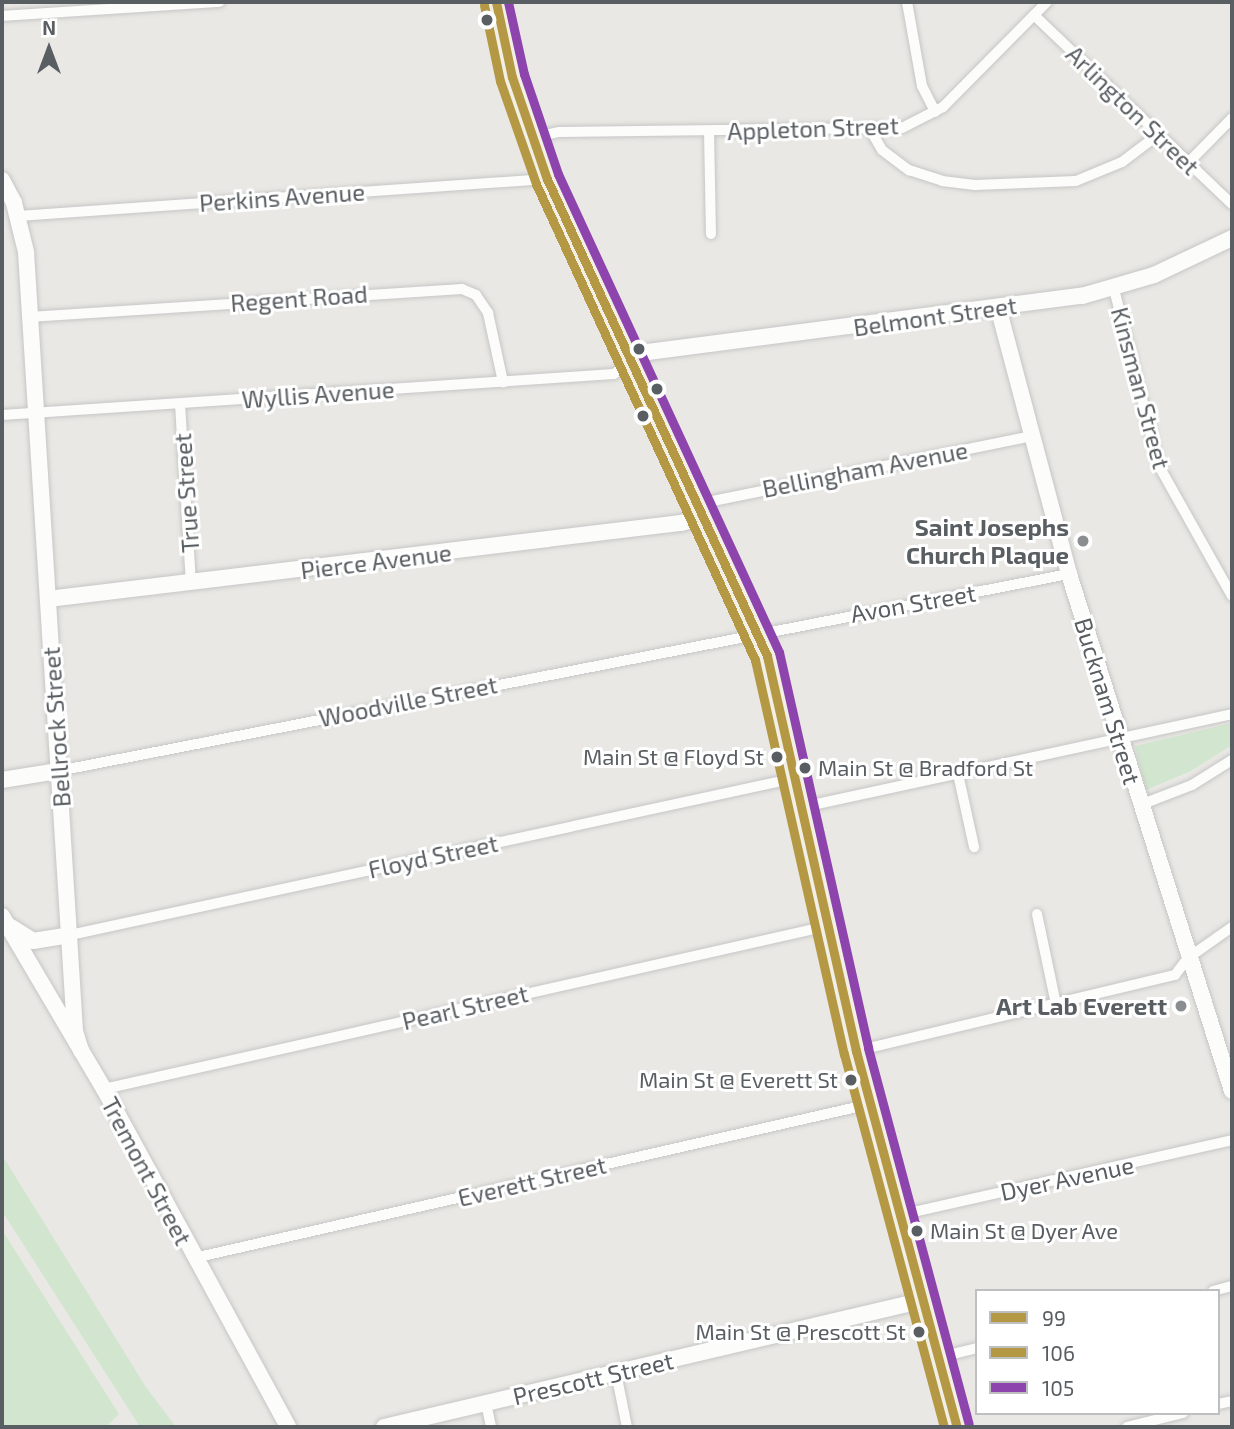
<!DOCTYPE html>
<style>
body{margin:0}
#map{position:relative;width:1234px;height:1429px;overflow:hidden;background:#e9e8e4;font-family:"Exo 2",sans-serif}
div>[style]{position:absolute}
.green>*{inset:0;background:#d2e6cf}
.roads{filter:drop-shadow(0 0 2px #c6c6c6) drop-shadow(0 0 2px #c6c6c6)}
.street>*{height:10px;margin:-5px;padding:0 5px;transform-origin:5px;border-radius:5px;background:#fcfcfb}
.secondary>*{height:16px;margin:-8px;padding:0 8px;transform-origin:8px;border-radius:8px;background:#fcfcfb}
.primary>*{height:18px;margin:-9px;padding:0 9px;transform-origin:9px;border-radius:9px;background:#f2efe7}
.bus-1>*{height:9px;margin:-4.5px;padding:0 4.5px;transform-origin:4.5px;border-radius:4.5px;background:#b49844}
.bus-2>*{height:9px;margin:-4.5px;padding:0 4.5px;transform-origin:4.5px;border-radius:4.5px;background:#b49844}
.bus-3>*{height:9px;margin:-4.5px;padding:0 4.5px;transform-origin:4.5px;border-radius:4.5px;background:#8e44ad}
.dots>*{width:19px;height:19px;translate:-50% -50%;box-sizing:border-box;border:4px solid #fff;border-radius:50%}
span{translate:-50% -50%;white-space:nowrap;text-align:center;line-height:1.15;-webkit-text-stroke:6px #fff;paint-order:stroke}
.bus-label{font-size:22px;color:#595e62}
.right{translate:-100% -50%;text-align:right}
.left{translate:0 -50%;text-align:left}
.street-label{font-size:24px;color:#595e62}
.poi-label{font-size:24px;color:#595e62;font-weight:700}
.frame{position:absolute;inset:0;border:4px solid #595e62;pointer-events:none}
.legend{position:absolute;left:975px;top:1289px;width:245px;height:126px;box-sizing:border-box;background:#fff;border:2px solid #bdbfc0;margin:0;padding:9px 12px;list-style:none;font-size:21px;color:#595e62}
.legend li{display:flex;align-items:center;gap:14px;height:35px}
.legend b{width:35px;border:2px solid #bdbfc0}
.north{position:absolute;left:14px;top:14px;width:70px;height:70px;-webkit-text-stroke:5px #fff;paint-order:stroke;rotate:0deg;font-size:19px;font-weight:700;line-height:28px;text-align:center;color:#595e62}
.north::after{content:'';display:block;margin:auto;width:24px;height:32px;background:#595e62;clip-path:polygon(50% 0,100% 100%,50% 72%,0 100%)}
</style>
<div id="map">
<div class="green">
<i style="clip-path:polygon(1232px 723px,1232px 745px,1191px 771px,1146px 790px,1135px 746px)"></i>
<i style="clip-path:polygon(2px 1155px,146px 1387px,176px 1427px,140px 1427px,2px 1211px)"></i>
<i style="clip-path:polygon(2px 1230px,119px 1414px,106px 1427px,2px 1427px)"></i>
</div>
<div class="roads">
<div class="street">
<i style="left:907px;top:2px;width:85px;rotate:79.9deg"></i>
<i style="left:922px;top:86px;width:29px;rotate:63deg"></i>
<i style="left:1034px;top:15px;width:274px;rotate:43.7deg"></i>
<i style="left:2px;top:16px;width:218px;rotate:-3.7deg"></i>
<i style="left:709px;top:131px;width:103px;rotate:88.9deg"></i>
<i style="left:871px;top:131px;width:22px;rotate:60deg"></i>
<i style="left:882px;top:150px;width:34px;rotate:37deg"></i>
<i style="left:909px;top:170px;width:35px;rotate:18deg"></i>
<i style="left:942px;top:181px;width:33px;rotate:7deg"></i>
<i style="left:975px;top:185px;width:101px;rotate:-2.3deg"></i>
<i style="left:1076px;top:181px;width:50px;rotate:-22.4deg"></i>
<i style="left:1122px;top:162px;width:46px;rotate:-37.1deg"></i>
<i style="left:531px;top:138px;width:29px;rotate:-12deg"></i>
<i style="left:559px;top:132px;width:343px;rotate:-0.7deg"></i>
<i style="left:902px;top:128px;width:46px;rotate:-27.1deg"></i>
<i style="left:943px;top:107px;width:148px;rotate:-45.3deg"></i>
<i style="left:1188px;top:163px;width:63px;rotate:-45.6deg"></i>
<i style="left:18px;top:216px;width:530px;rotate:-4deg"></i>
<i style="left:1114px;top:289px;width:183px;rotate:75.7deg"></i>
<i style="left:1159px;top:466px;width:149px;rotate:60.7deg"></i>
<i style="left:29px;top:317px;width:434px;rotate:-3.7deg"></i>
<i style="left:462px;top:289px;width:15px;rotate:23deg"></i>
<i style="left:476px;top:295px;width:22px;rotate:56deg"></i>
<i style="left:488px;top:313px;width:71px;rotate:77.7deg"></i>
<i style="left:180px;top:404px;width:178px;rotate:86.5deg"></i>
<i style="left:2px;top:415px;width:613px;rotate:-3.83deg"></i>
<i style="left:614px;top:374px;width:20px;rotate:-37deg"></i>
<i style="left:698px;top:504px;width:341px;rotate:-11.5deg"></i>
<i style="left:58px;top:771px;width:1030px;rotate:-11.03deg"></i>
<i style="left:958px;top:774px;width:75px;rotate:77.6deg"></i>
<i style="left:1140px;top:805px;width:56px;rotate:-21deg"></i>
<i style="left:1192px;top:785px;width:47px;rotate:-32deg"></i>
<i style="left:803px;top:807px;width:439px;rotate:-12.2deg"></i>
<i style="left:1037px;top:914px;width:92px;rotate:78.1deg"></i>
<i style="left:70px;top:935px;width:743px;rotate:-12.2deg"></i>
<i style="left:856px;top:1051px;width:328px;rotate:-13.4deg"></i>
<i style="left:1175px;top:975px;width:21px;rotate:-53deg"></i>
<i style="left:1188px;top:958px;width:54px;rotate:-35.2deg"></i>
<i style="left:104px;top:1089px;width:741px;rotate:-12.7deg"></i>
<i style="left:900px;top:1215px;width:340px;rotate:-12.7deg"></i>
<i style="left:194px;top:1258px;width:693px;rotate:-12.83deg"></i>
<i style="left:1213px;top:1291px;width:20px;rotate:-15deg"></i>
<i style="left:941px;top:1357px;width:37px;rotate:-14deg"></i>
<i style="left:616px;top:1373px;width:55px;rotate:78.5deg"></i>
<i style="left:486px;top:1403px;width:25px;rotate:78deg"></i>
<i style="left:1218px;top:1404px;width:14px;rotate:-12deg"></i>
<i style="left:1127px;top:1427px;width:58px;rotate:-14deg"></i>
</div>
<div class="secondary">
<i style="left:2px;top:180px;width:26px;rotate:62deg"></i>
<i style="left:14px;top:203px;width:50px;rotate:76.2deg"></i>
<i style="left:26px;top:252px;width:781px;rotate:86.4deg"></i>
<i style="left:75px;top:1031px;width:21px;rotate:73deg"></i>
<i style="left:998px;top:307px;width:276px;rotate:75.1deg"></i>
<i style="left:1069px;top:574px;width:542px;rotate:72.5deg"></i>
<i style="left:630px;top:362px;width:21px;rotate:-29deg"></i>
<i style="left:648px;top:352px;width:438px;rotate:-7.4deg"></i>
<i style="left:1082px;top:296px;width:75px;rotate:-16.3deg"></i>
<i style="left:1154px;top:275px;width:86px;rotate:-25.4deg"></i>
<i style="left:48px;top:599px;width:638px;rotate:-6.85deg"></i>
<i style="left:681px;top:523px;width:24px;rotate:-15deg"></i>
<i style="left:2px;top:780px;width:57px;rotate:-9.1deg"></i>
<i style="left:2px;top:916px;width:201px;rotate:59.5deg"></i>
<i style="left:104px;top:1089px;width:385px;rotate:61.4deg"></i>
<i style="left:11px;top:927px;width:26px;rotate:32deg"></i>
<i style="left:33px;top:941px;width:37px;rotate:-9deg"></i>
<i style="left:384px;top:1427px;width:555px;rotate:-13.23deg"></i>
</div>
<div class="primary">
<i style="left:496px;top:2px;width:77px;rotate:78deg"></i>
<i style="left:512px;top:77px;width:108px;rotate:71.1deg"></i>
<i style="left:547px;top:179px;width:525px;rotate:65.24deg"></i>
<i style="left:767px;top:656px;width:405px;rotate:77.3deg"></i>
<i style="left:856px;top:1051px;width:389px;rotate:75deg"></i>
</div>
</div>
<div class="bus-1">
<i style="left:496px;top:2px;width:77px;rotate:78deg"></i>
<i style="left:512px;top:77px;width:108px;rotate:71.1deg"></i>
<i style="left:547px;top:179px;width:525px;rotate:65.24deg"></i>
<i style="left:767px;top:656px;width:405px;rotate:77.3deg"></i>
<i style="left:856px;top:1051px;width:389px;rotate:75deg"></i>
</div>
<div class="bus-2">
<i style="left:484px;top:5px;width:78px;rotate:78.1deg"></i>
<i style="left:500px;top:81px;width:109px;rotate:70.7deg"></i>
<i style="left:536px;top:184px;width:524px;rotate:65.29deg"></i>
<i style="left:755px;top:660px;width:404px;rotate:77.3deg"></i>
<i style="left:844px;top:1054px;width:386px;rotate:75deg"></i>
</div>
<div class="bus-3">
<i style="left:508px;top:2px;width:74px;rotate:77.5deg"></i>
<i style="left:524px;top:74px;width:106px;rotate:71.2deg"></i>
<i style="left:558px;top:174px;width:527px;rotate:65.19deg"></i>
<i style="left:779px;top:652px;width:406px;rotate:77.3deg"></i>
<i style="left:868px;top:1048px;width:389px;rotate:75deg"></i>
</div>
<div class="dots">
<i style="left:487px;top:20px;background:#595e62"></i>
<i style="left:639px;top:349px;background:#595e62"></i>
<i style="left:657px;top:389px;background:#595e62"></i>
<i style="left:643px;top:416px;background:#595e62"></i>
<i style="left:1083px;top:541px;background:#8b8e90"></i>
<i style="left:777px;top:757px;background:#595e62"></i>
<i style="left:805px;top:768px;background:#595e62"></i>
<i style="left:1181px;top:1006px;background:#8b8e90"></i>
<i style="left:851px;top:1080px;background:#595e62"></i>
<i style="left:917px;top:1231px;background:#595e62"></i>
<i style="left:919px;top:1332px;background:#595e62"></i>
</div>
<div class="bus-label">
<span class="right" style="left:764px;top:757px">Main St @ Floyd St</span>
<span class="left" style="left:818px;top:768px">Main St @ Bradford St</span>
<span class="right" style="left:838px;top:1080px">Main St @ Everett St</span>
<span class="left" style="left:930px;top:1231px">Main St @ Dyer Ave</span>
<span class="right" style="left:906px;top:1332px">Main St @ Prescott St</span>
</div>
<div class="street-label">
<span style="left:1133px;top:110px;rotate:44deg">Arlington Street</span>
<span style="left:813px;top:128px;rotate:-2deg">Appleton Street</span>
<span style="left:282px;top:197px;rotate:-4deg">Perkins Avenue</span>
<span style="left:299px;top:298px;rotate:-4deg">Regent Road</span>
<span style="left:935px;top:316px;rotate:-8deg">Belmont Street</span>
<span style="left:1141px;top:388px;rotate:75deg">Kinsman Street</span>
<span style="left:318px;top:394px;rotate:-4deg">Wyllis Avenue</span>
<span style="left:865px;top:469px;rotate:-11deg">Bellingham Avenue</span>
<span style="left:186px;top:493px;rotate:-94deg">True Street</span>
<span style="left:376px;top:561px;rotate:-7deg">Pierce Avenue</span>
<span style="left:913px;top:603px;rotate:-10deg">Avon Street</span>
<span style="left:408px;top:701px;rotate:-11deg">Woodville Street</span>
<span style="left:1108px;top:701px;rotate:73deg">Bucknam Street</span>
<span style="left:56px;top:727px;rotate:-94deg">Bellrock Street</span>
<span style="left:433px;top:856px;rotate:-12deg">Floyd Street</span>
<span style="left:465px;top:1007px;rotate:-13deg">Pearl Street</span>
<span style="left:147px;top:1171px;rotate:62deg">Tremont Street</span>
<span style="left:1067px;top:1178px;rotate:-12deg">Dyer Avenue</span>
<span style="left:532px;top:1181px;rotate:-13deg">Everett Street</span>
<span style="left:593px;top:1378px;rotate:-13deg">Prescott Street</span>
</div>
<div class="poi-label">
<span class="right" style="left:1069px;top:541px">Saint Josephs<br>Church Plaque</span>
<span class="right" style="left:1167px;top:1006px">Art Lab Everett</span>
</div>
<div class="frame"></div>
<ul class="legend">
<li><b style="height:9px;background:#b49844"></b>99</li>
<li><b style="height:9px;background:#b49844"></b>106</li>
<li><b style="height:9px;background:#8e44ad"></b>105</li>
</ul>
<div class="north">N</div>
</div>
